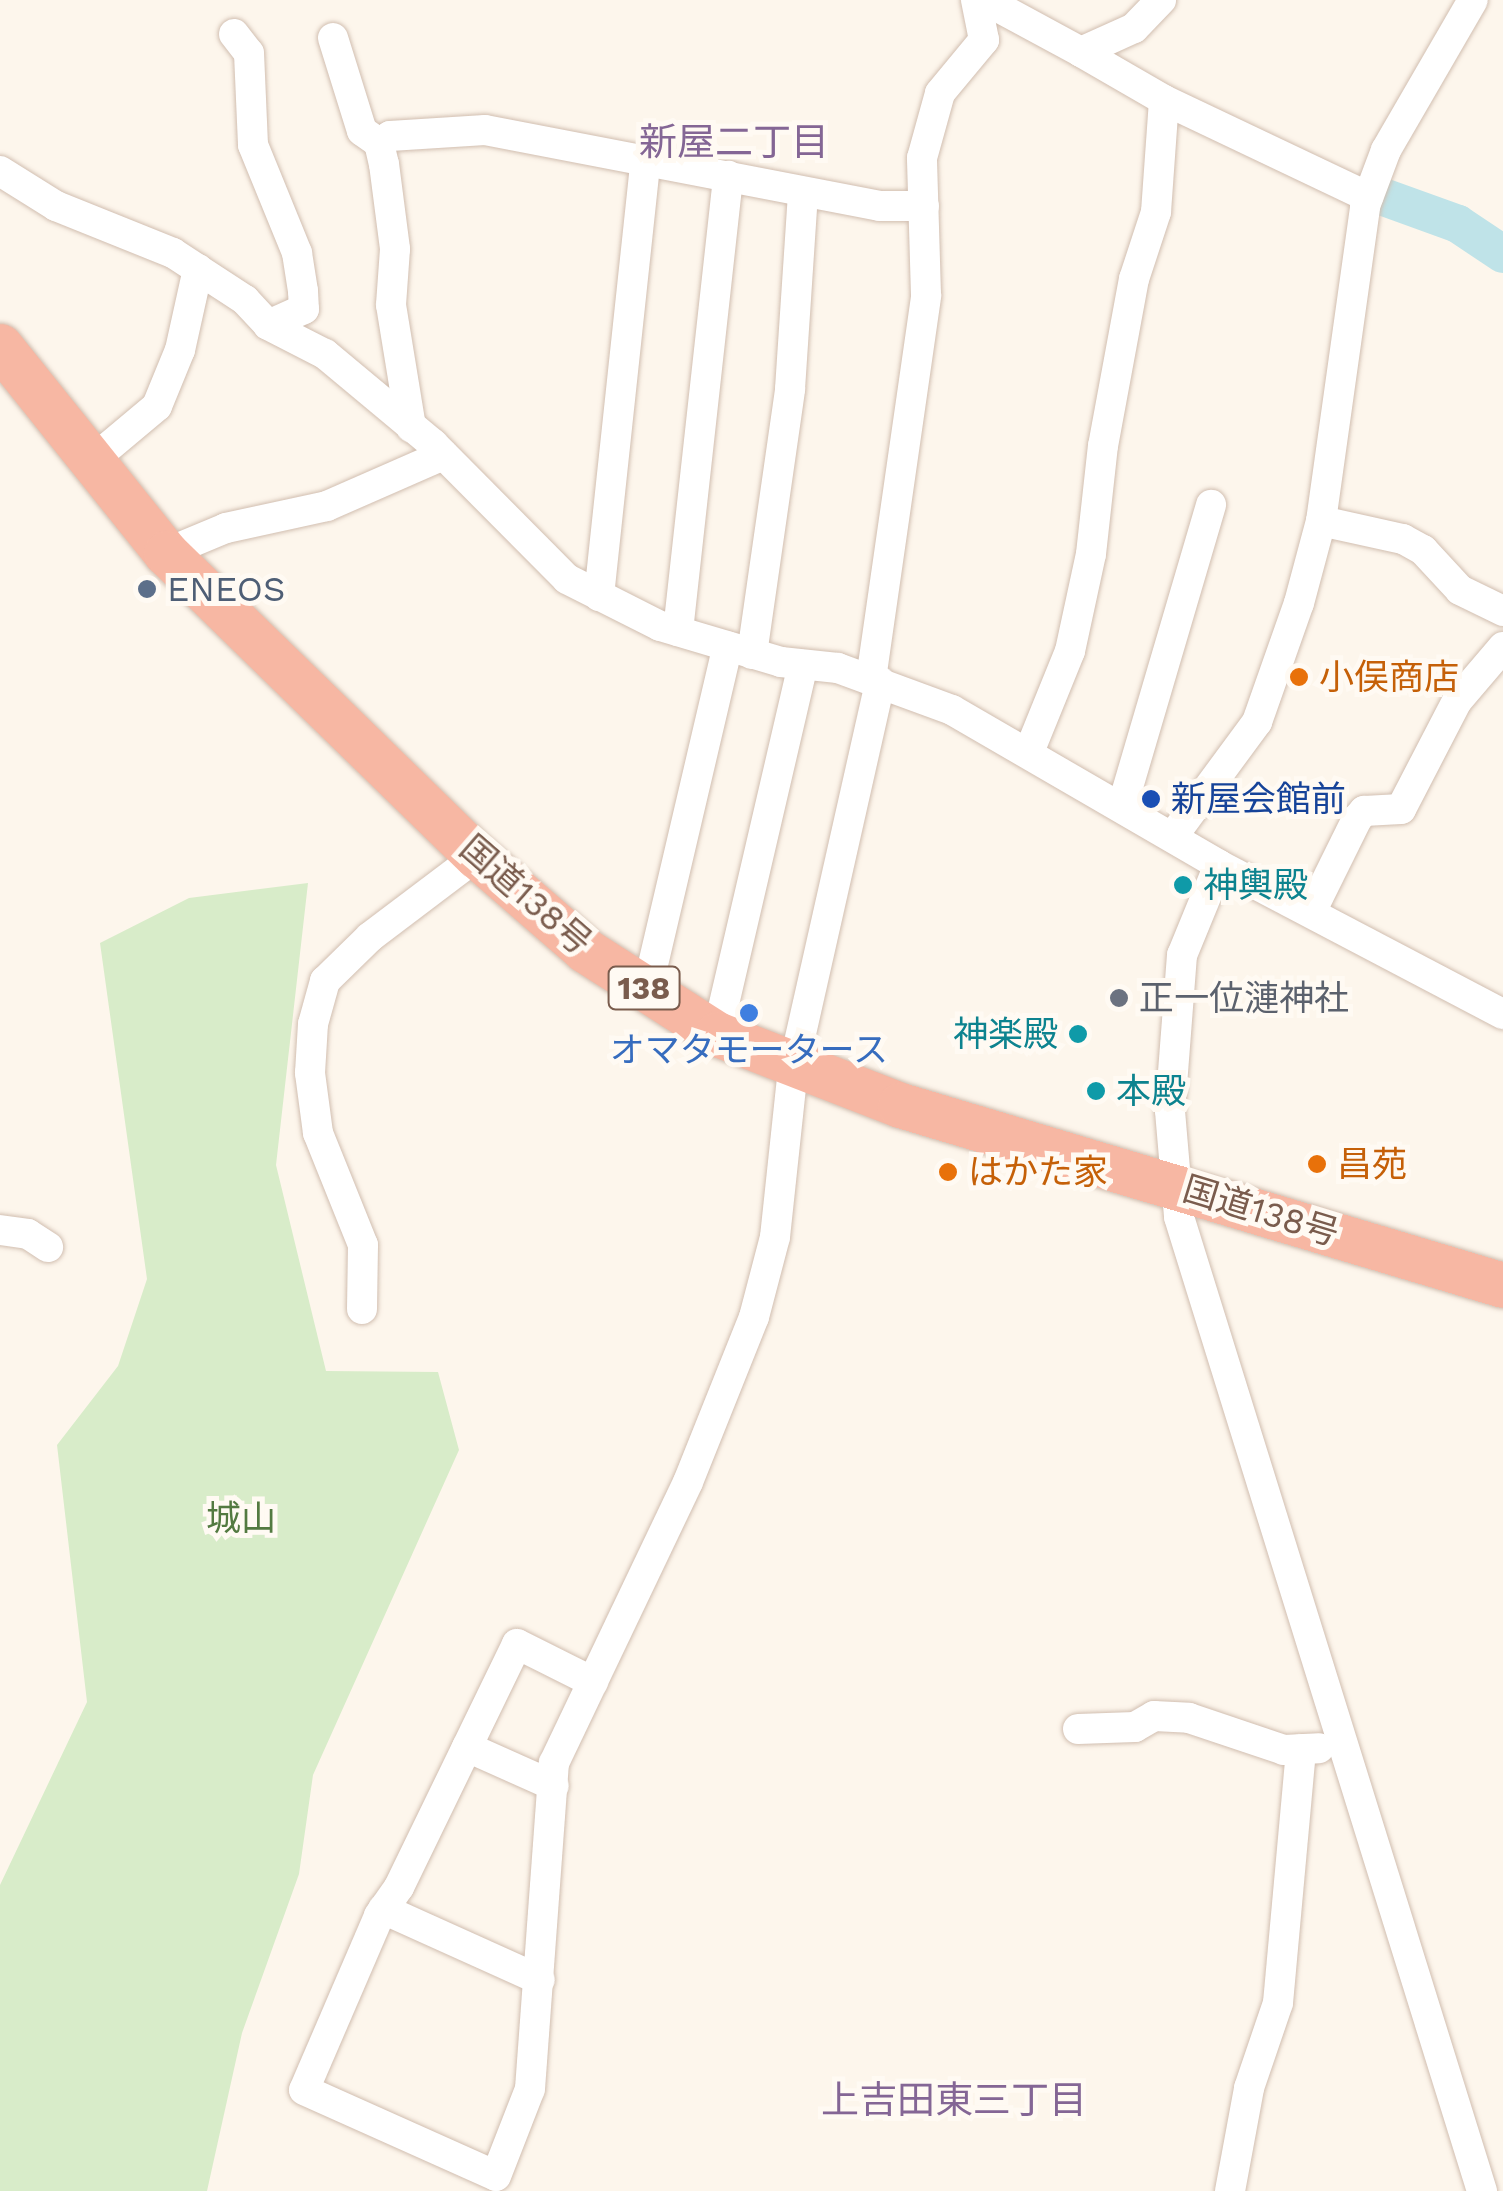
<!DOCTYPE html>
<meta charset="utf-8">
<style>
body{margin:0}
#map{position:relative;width:1503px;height:2191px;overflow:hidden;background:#fdf6ec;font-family:"Work Sans","Noto Sans JP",sans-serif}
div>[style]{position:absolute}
.green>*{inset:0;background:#d8ecc9}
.river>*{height:38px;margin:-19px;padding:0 19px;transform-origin:19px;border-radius:19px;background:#bfe3e8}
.roads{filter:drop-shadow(0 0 2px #d1beb0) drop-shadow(0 0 2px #d1beb0)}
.minor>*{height:30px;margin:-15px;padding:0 15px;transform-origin:15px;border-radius:15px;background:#fff}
.highway>*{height:45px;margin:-22.5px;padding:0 22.5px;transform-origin:22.5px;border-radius:22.5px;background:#f7b7a3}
.dots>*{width:28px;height:28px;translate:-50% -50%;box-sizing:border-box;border:5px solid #fffaf3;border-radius:50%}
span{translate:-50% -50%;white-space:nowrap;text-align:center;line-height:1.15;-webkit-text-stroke:10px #fffaf3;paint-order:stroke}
.shield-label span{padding:2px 8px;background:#fffaf3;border:2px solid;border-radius:8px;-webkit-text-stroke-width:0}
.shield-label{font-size:32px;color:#7a5c4d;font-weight:700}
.service-label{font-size:35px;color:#4e5e75}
.left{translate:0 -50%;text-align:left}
.food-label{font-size:35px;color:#c56008}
.transit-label{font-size:35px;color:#164399}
.culture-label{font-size:35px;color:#0d838f}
.right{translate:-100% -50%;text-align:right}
.street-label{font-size:35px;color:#7a5c4d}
.worship-label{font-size:35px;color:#5b616d}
.shop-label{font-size:35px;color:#366cbe}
.park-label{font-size:35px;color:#537a41}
.neighbourhood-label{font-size:38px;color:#846695}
</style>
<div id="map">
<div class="green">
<i style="clip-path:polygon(308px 883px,276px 1165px,326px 1371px,438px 1372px,459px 1450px,313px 1775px,299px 1874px,242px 2033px,207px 2191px,0 2191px,0 1885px,87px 1702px,57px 1445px,118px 1366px,147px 1279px,100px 943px,189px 898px)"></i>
</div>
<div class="river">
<i style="left:1378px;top:195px;width:85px;rotate:19.9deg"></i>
<i style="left:1458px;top:224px;width:54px;rotate:33.7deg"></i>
</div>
<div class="roads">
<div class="minor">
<i style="left:985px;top:0;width:109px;rotate:28.4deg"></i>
<i style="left:1081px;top:52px;width:58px;rotate:-24.4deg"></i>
<i style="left:1134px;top:28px;width:39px;rotate:-46deg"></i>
<i style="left:234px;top:34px;width:24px;rotate:52deg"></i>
<i style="left:249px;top:53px;width:92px;rotate:87.5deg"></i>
<i style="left:253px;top:145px;width:117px;rotate:67.8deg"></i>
<i style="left:297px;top:253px;width:38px;rotate:81deg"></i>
<i style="left:303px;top:291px;width:18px;rotate:87deg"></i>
<i style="left:304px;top:309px;width:39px;rotate:156deg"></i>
<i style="left:333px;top:38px;width:97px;rotate:72.7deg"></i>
<i style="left:362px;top:131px;width:21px;rotate:35deg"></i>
<i style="left:379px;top:143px;width:22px;rotate:77deg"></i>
<i style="left:384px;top:164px;width:86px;rotate:82.6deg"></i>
<i style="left:395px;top:249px;width:56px;rotate:94.1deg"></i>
<i style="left:391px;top:305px;width:124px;rotate:80.7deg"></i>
<i style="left:1081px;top:52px;width:96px;rotate:30deg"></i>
<i style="left:1164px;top:100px;width:226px;rotate:25.4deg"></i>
<i style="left:379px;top:143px;width:13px;rotate:-32deg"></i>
<i style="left:390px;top:136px;width:95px;rotate:-3.6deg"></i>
<i style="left:485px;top:130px;width:401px;rotate:10.9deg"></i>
<i style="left:879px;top:206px;width:45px"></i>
<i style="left:0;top:171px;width:66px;rotate:32deg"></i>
<i style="left:56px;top:206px;width:126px;rotate:21.9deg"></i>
<i style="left:173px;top:253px;width:86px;rotate:33.1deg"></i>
<i style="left:245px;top:300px;width:34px;rotate:47deg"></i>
<i style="left:268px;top:325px;width:64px;rotate:27deg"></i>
<i style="left:325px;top:354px;width:141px;rotate:39.8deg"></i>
<i style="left:433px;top:444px;width:190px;rotate:45.2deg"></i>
<i style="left:567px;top:579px;width:104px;rotate:26.8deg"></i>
<i style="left:660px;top:626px;width:126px;rotate:16.6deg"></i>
<i style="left:781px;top:662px;width:57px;rotate:6deg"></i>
<i style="left:838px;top:668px;width:121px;rotate:20.2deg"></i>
<i style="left:952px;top:710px;width:309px;rotate:30.1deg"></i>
<i style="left:1219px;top:865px;width:321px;rotate:27.7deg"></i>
<i style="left:88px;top:464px;width:90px;rotate:-40deg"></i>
<i style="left:157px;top:406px;width:61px;rotate:-67.7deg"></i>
<i style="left:180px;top:350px;width:83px;rotate:-77.5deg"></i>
<i style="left:1321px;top:521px;width:84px;rotate:12.4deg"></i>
<i style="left:1403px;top:539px;width:23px;rotate:29deg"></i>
<i style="left:1423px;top:550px;width:54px;rotate:47.2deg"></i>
<i style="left:1460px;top:590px;width:48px;rotate:26deg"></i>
<i style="left:166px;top:553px;width:65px;rotate:-22.6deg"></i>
<i style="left:226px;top:528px;width:103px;rotate:-12.3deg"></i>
<i style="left:327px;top:506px;width:127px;rotate:-23.7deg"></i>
<i style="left:599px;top:596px;width:435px;rotate:-83.9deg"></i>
<i style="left:678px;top:631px;width:458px;rotate:-83.7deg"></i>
<i style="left:752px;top:654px;width:268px;rotate:-81.8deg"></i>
<i style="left:790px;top:389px;width:197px;rotate:-86.2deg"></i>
<i style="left:871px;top:679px;width:388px;rotate:-81.8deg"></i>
<i style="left:926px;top:295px;width:137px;rotate:-91.7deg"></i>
<i style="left:922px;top:158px;width:67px;rotate:-74.5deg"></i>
<i style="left:940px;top:93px;width:69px;rotate:-50.3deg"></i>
<i style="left:984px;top:40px;width:41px;rotate:-101.3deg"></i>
<i style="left:1029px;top:752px;width:109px;rotate:-67.9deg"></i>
<i style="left:1070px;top:651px;width:99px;rotate:-77.8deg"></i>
<i style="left:1091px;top:554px;width:109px;rotate:-83.7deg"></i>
<i style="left:1103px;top:446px;width:170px;rotate:-79.5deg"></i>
<i style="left:1134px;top:279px;width:71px;rotate:-71.8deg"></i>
<i style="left:1156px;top:212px;width:112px;rotate:-85.9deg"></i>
<i style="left:1123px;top:804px;width:312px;rotate:-73.6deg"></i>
<i style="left:1173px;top:836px;width:142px;rotate:-53.6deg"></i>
<i style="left:1257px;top:722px;width:126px;rotate:-70.6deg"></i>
<i style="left:1299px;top:603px;width:85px;rotate:-75deg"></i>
<i style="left:1321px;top:521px;width:318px;rotate:-82deg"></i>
<i style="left:1365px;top:206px;width:60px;rotate:-69.4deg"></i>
<i style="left:1386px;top:150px;width:173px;rotate:-59.9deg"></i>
<i style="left:1219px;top:865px;width:97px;rotate:112.3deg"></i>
<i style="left:1182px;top:955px;width:156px;rotate:94.4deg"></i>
<i style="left:1170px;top:1111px;width:106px;rotate:85.1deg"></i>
<i style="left:1179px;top:1217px;width:1020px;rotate:72.72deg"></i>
<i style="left:1311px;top:912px;width:104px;rotate:-63.7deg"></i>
<i style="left:1357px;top:819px;width:11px;rotate:-49deg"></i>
<i style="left:1364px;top:811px;width:37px;rotate:-3deg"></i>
<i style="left:1401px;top:809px;width:122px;rotate:-62.6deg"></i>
<i style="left:1457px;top:701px;width:71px;rotate:-49.6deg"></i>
<i style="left:647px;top:990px;width:353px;rotate:-76.8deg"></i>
<i style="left:717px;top:1034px;width:379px;rotate:-76.9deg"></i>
<i style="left:0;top:1230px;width:28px;rotate:8deg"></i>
<i style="left:28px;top:1234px;width:24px;rotate:33deg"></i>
<i style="left:362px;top:1309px;width:64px;rotate:-89.1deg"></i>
<i style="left:363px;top:1245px;width:121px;rotate:-111.9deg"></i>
<i style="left:318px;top:1133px;width:61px;rotate:-97.6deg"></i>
<i style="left:310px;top:1073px;width:49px;rotate:-86.5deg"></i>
<i style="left:313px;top:1024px;width:45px;rotate:-74.4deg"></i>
<i style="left:325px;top:981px;width:63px;rotate:-44.4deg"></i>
<i style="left:370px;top:937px;width:134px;rotate:-37.1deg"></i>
<i style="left:593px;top:1682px;width:85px;rotate:-153.4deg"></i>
<i style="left:517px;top:1644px;width:270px;rotate:115.9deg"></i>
<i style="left:399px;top:1887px;width:35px;rotate:125deg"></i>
<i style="left:379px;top:1916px;width:189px;rotate:113.3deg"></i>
<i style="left:304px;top:2090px;width:210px;rotate:24.1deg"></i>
<i style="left:496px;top:2176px;width:93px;rotate:-68.7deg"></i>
<i style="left:530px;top:2089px;width:327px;rotate:-85.8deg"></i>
<i style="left:554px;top:1763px;width:311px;rotate:-64.5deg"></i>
<i style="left:688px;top:1482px;width:178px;rotate:-68.2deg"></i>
<i style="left:754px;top:1317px;width:83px;rotate:-75.3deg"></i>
<i style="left:775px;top:1237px;width:169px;rotate:-83.9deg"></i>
<i style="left:793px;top:1069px;width:397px;rotate:-77.3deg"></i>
<i style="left:1078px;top:1729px;width:57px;rotate:-2deg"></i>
<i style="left:1135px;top:1727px;width:22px;rotate:-30deg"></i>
<i style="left:1154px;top:1716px;width:35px;rotate:3deg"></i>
<i style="left:1189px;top:1718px;width:100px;rotate:18.6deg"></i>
<i style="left:1284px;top:1750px;width:35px;rotate:-3deg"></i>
<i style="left:467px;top:1747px;width:95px;rotate:24.1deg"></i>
<i style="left:383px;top:1909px;width:172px;rotate:24.3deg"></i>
<i style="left:1230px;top:2191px;width:105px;rotate:-79.5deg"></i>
<i style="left:1249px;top:2088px;width:90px;rotate:-71.2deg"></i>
<i style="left:1278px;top:2003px;width:255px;rotate:-84.8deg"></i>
</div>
<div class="highway">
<i style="left:0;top:346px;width:265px;rotate:51.3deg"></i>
<i style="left:166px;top:553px;width:434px;rotate:44.3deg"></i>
<i style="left:477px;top:856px;width:143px;rotate:41deg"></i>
<i style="left:585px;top:950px;width:156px;rotate:32.5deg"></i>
<i style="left:717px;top:1034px;width:196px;rotate:21.2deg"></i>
<i style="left:900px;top:1105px;width:629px;rotate:16.62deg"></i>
</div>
</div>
<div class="dots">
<i style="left:147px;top:589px;background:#5c6f8a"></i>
<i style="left:1299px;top:677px;background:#e8710a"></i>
<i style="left:1151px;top:799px;background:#1a4fb4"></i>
<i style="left:1183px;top:885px;background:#0f9aa8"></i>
<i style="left:1119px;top:998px;background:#6b7280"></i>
<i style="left:749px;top:1013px;background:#3f7fe0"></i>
<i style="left:1078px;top:1034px;background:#0f9aa8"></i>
<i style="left:1096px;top:1091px;background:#0f9aa8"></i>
<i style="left:1317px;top:1164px;background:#e8710a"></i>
<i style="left:948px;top:1172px;background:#e8710a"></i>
</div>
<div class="shield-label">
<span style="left:644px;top:988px">138</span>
</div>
<div class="service-label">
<span class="left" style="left:167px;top:589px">ENEOS</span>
</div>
<div class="food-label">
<span class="left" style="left:1319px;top:677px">小俣商店</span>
<span class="left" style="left:1337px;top:1164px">昌苑</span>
<span class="left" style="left:968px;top:1172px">はかた家</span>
</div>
<div class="transit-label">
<span class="left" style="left:1171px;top:799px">新屋会館前</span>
</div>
<div class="culture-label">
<span class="left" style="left:1203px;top:885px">神輿殿</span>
<span class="right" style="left:1058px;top:1034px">神楽殿</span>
<span class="left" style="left:1116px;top:1091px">本殿</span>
</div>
<div class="street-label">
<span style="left:526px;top:895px;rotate:41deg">国道138号</span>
<span style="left:1261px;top:1211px;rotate:17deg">国道138号</span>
</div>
<div class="worship-label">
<span class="left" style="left:1139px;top:998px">正一位漣神社</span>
</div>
<div class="shop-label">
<span style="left:749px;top:1050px">オマタモータース</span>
</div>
<div class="park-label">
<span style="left:241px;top:1518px">城山</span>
</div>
<div class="neighbourhood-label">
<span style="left:734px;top:143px">新屋二丁目</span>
<span style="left:954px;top:2101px">上吉田東三丁目</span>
</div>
</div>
